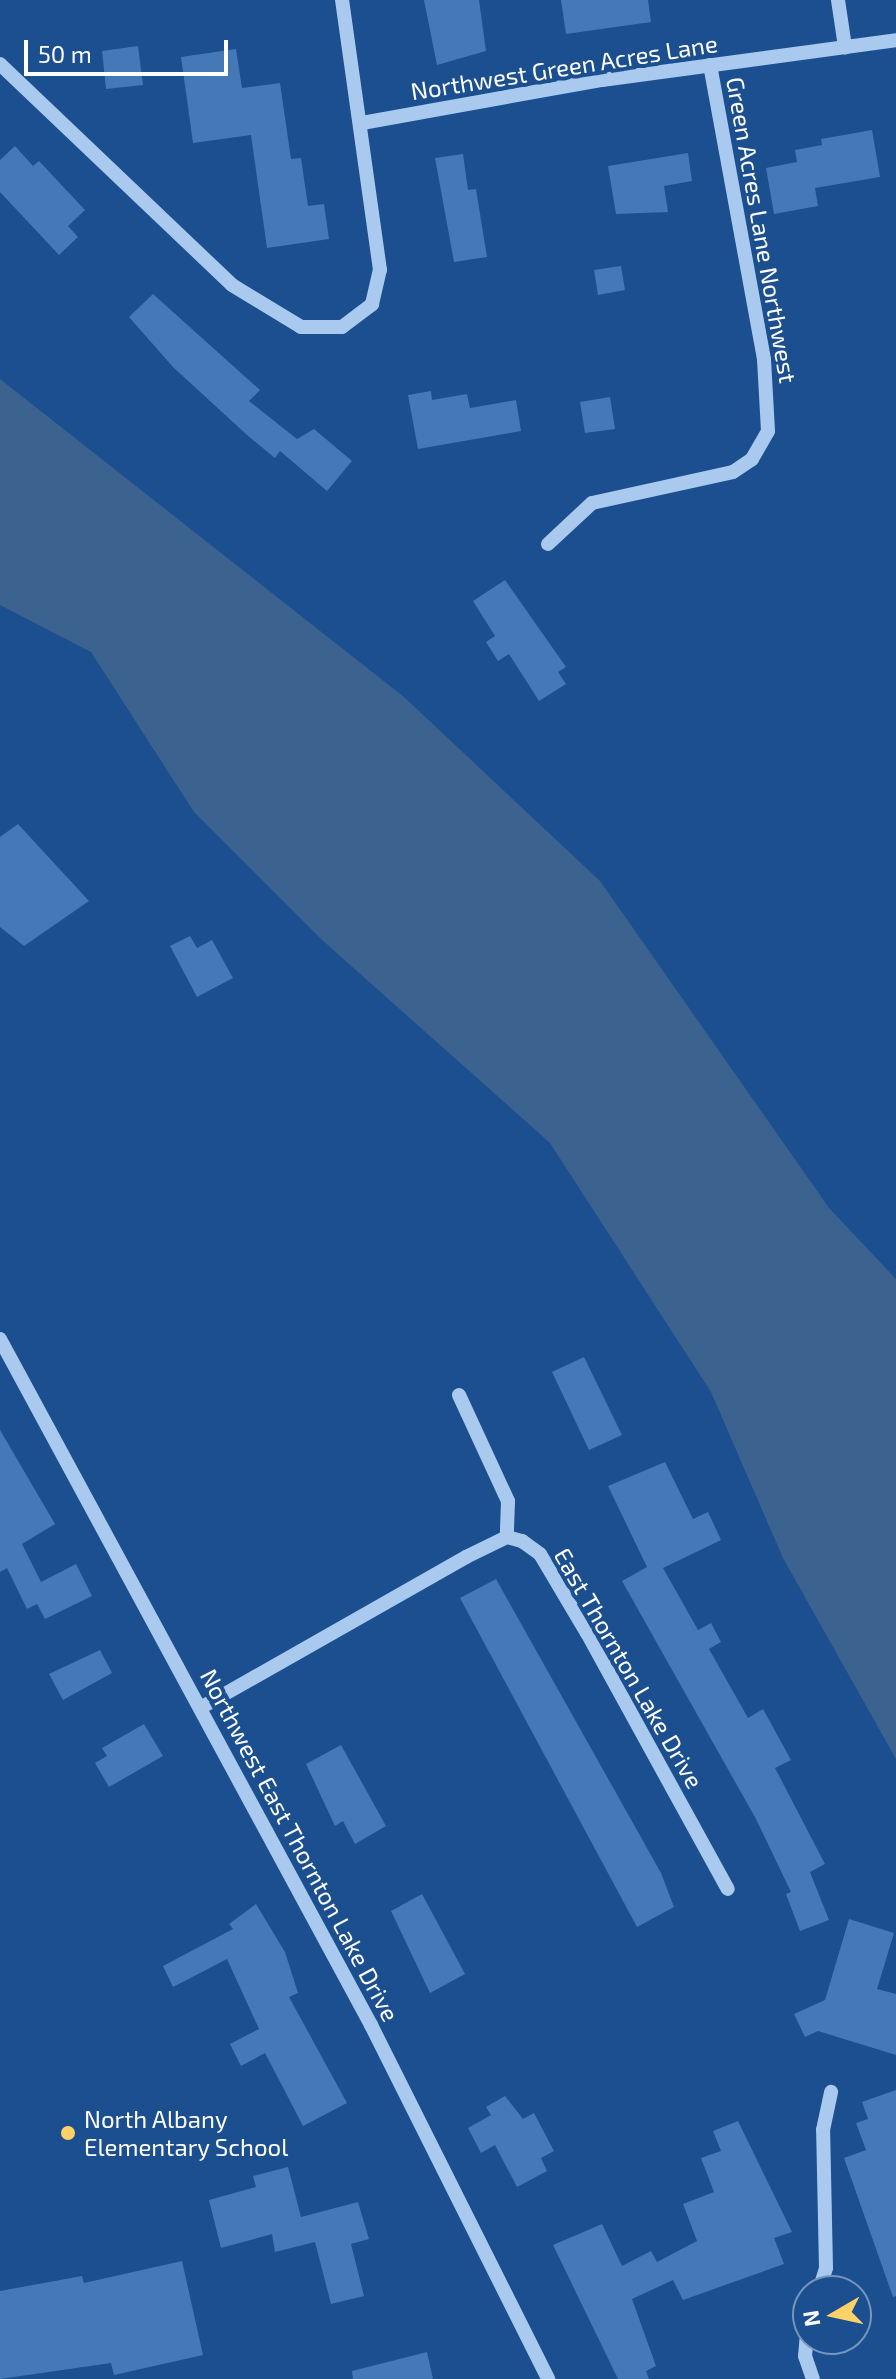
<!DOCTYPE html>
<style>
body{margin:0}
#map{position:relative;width:896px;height:2379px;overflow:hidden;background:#1b4f8f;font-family:"Exo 2",sans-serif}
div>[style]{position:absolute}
.water>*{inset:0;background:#3c6290}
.building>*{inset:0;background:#4478b7}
.minor>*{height:14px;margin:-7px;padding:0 7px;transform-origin:7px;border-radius:7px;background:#a9c9ee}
.dots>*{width:22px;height:22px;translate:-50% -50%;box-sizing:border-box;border:4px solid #1b4f8f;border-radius:50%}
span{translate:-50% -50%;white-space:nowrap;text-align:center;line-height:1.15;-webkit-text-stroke:8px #1b4f8f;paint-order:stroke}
.street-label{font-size:24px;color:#fff}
.poi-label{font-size:24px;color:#fff}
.left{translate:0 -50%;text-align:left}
.north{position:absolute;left:792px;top:2275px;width:80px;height:80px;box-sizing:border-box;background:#1b4f8f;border:2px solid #7695bc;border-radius:50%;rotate:261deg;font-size:22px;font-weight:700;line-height:32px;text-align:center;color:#fff}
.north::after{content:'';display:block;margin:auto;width:28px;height:36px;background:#ffd166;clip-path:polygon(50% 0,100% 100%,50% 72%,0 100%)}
.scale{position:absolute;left:24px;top:40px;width:204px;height:36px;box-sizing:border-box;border:4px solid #fff;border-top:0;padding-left:10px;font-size:24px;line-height:28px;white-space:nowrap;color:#fff;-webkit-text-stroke:6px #1b4f8f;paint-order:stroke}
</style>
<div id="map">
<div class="water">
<i style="clip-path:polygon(0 379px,404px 697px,600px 881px,829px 1208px,896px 1279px,896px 1759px,783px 1558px,711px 1392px,550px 1143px,321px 939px,194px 812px,91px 652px,0 605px)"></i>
</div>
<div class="building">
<i style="clip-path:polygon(424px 0,479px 0,486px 51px,437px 65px)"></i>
<i style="clip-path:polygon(561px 0,648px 0,651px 22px,566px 34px)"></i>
<i style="clip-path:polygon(138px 46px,143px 85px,106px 89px,102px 51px)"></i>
<i style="clip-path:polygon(236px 49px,242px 88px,280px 83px,291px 159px,301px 158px,308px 206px,324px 204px,329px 239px,267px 248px,251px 135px,193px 143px,181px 57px)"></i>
<i style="clip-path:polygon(872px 130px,880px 177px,815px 188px,818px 206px,774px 214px,766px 168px,797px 162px,795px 150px,822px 145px,821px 139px)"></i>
<i style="clip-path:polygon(15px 146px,33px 166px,39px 161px,85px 210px,68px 226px,78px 237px,59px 255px,0 192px,0 160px)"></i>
<i style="clip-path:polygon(688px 153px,692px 181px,664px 186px,668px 212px,616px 214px,608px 166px)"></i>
<i style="clip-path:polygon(463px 154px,468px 190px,476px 189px,487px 257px,454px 262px,435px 158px)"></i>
<i style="clip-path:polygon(621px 266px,625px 290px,598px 295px,594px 270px)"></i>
<i style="clip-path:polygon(153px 294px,260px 390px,249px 401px,297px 439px,314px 429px,352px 461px,327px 491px,280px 451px,275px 458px,247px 435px,173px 367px,129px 317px)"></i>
<i style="clip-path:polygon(431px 391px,432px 400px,467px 394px,470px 408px,516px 400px,521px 431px,418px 449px,408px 395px)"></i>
<i style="clip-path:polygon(610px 397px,615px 429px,585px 433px,580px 402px)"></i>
<i style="clip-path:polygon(505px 580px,566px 667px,558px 672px,566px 684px,539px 701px,509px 654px,498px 661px,486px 642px,495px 636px,473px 601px)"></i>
<i style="clip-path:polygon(18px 824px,89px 901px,24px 946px,0 927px,0 837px)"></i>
<i style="clip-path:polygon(190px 936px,197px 948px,212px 940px,233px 978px,197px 997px,170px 946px)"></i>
<i style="clip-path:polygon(584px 1357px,622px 1435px,589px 1450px,552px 1372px)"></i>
<i style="clip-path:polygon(0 1430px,55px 1524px,22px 1544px,41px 1582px,76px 1564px,92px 1596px,45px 1619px,37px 1604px,27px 1609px,7px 1568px,0 1572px)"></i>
<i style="clip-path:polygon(665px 1462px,693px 1519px,708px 1512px,721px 1540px,663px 1568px,698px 1630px,711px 1623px,721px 1642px,709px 1649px,748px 1718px,763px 1709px,791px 1760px,775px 1768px,825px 1864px,810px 1872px,829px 1920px,800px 1931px,786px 1894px,791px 1892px,756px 1819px,622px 1581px,647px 1567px,608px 1486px)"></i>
<i style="clip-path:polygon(496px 1579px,661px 1873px,674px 1907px,637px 1927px,460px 1598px)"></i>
<i style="clip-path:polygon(100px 1650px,112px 1673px,63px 1700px,49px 1674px)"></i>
<i style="clip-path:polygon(144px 1724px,163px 1756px,109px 1787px,95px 1763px,107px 1756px,102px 1748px)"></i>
<i style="clip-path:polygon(341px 1745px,386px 1826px,355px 1844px,343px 1821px,335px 1826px,306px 1764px)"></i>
<i style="clip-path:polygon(422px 1894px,465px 1974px,430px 1993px,391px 1911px)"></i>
<i style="clip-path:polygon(256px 1904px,285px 1952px,298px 1993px,289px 1997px,347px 2103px,303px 2126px,265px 2053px,241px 2066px,230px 2044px,259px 2029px,227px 1959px,173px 1987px,163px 1966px,233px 1929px,229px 1924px)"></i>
<i style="clip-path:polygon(849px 1919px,894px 1933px,877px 1989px,896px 1994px,896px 2055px,818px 2031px,805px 2037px,794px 2014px,825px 2000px)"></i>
<i style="clip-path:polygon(896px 2090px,896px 2296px,893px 2297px,844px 2158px,866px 2150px,856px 2123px,868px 2119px,862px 2102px)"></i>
<i style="clip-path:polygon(505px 2096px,523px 2119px,534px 2113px,554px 2151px,541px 2158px,547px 2171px,517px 2187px,495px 2145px,481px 2153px,468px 2128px,491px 2115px,486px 2107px)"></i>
<i style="clip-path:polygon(738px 2121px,792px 2232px,774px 2238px,784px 2264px,683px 2300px,673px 2280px,632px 2299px,656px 2366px,646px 2371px,649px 2379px,618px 2379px,553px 2245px,602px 2224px,622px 2266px,651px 2251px,657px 2262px,697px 2241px,683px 2204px,714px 2192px,701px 2158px,721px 2151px,713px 2131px)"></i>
<i style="clip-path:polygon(288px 2167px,301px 2217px,358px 2202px,369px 2239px,351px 2244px,364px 2296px,331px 2304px,315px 2242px,275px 2252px,272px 2234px,221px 2248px,209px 2200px,256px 2187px,253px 2176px)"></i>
<i style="clip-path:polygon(182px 2261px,203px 2355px,114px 2375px,111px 2363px,0 2379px,0 2291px,82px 2276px,84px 2283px)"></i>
<i style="clip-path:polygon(427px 2352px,433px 2379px,353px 2379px,352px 2371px)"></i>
</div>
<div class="minor">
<i style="left:838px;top:0;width:48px;rotate:81.5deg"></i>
<i style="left:0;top:64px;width:320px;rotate:43.6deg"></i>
<i style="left:232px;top:285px;width:81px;rotate:31.3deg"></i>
<i style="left:301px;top:327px;width:41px"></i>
<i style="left:342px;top:327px;width:38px;rotate:-37deg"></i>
<i style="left:372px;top:304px;width:35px;rotate:-77deg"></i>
<i style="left:380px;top:270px;width:273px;rotate:-98deg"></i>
<i style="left:362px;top:123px;width:244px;rotate:-10.2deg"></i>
<i style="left:602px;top:80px;width:297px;rotate:-7.7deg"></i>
<i style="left:548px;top:544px;width:60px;rotate:-43deg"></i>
<i style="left:592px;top:503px;width:144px;rotate:-12.4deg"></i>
<i style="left:733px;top:472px;width:23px;rotate:-34deg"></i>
<i style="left:752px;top:459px;width:32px;rotate:-60deg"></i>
<i style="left:768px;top:431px;width:72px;rotate:-93.2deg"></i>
<i style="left:764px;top:359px;width:299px;rotate:-100.4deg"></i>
<i style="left:0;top:1339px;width:780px;rotate:61.59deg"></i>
<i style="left:371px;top:2025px;width:396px;rotate:63.4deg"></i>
<i style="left:459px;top:1395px;width:117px;rotate:65.2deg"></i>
<i style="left:508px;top:1501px;width:36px;rotate:92deg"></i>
<i style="left:202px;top:1707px;width:304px;rotate:-29.6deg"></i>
<i style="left:466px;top:1557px;width:46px;rotate:-26deg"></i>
<i style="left:507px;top:1537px;width:16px;rotate:15deg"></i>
<i style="left:522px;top:1541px;width:22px;rotate:36deg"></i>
<i style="left:540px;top:1554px;width:92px;rotate:59.3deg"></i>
<i style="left:587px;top:1633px;width:292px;rotate:61.2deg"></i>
<i style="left:819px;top:2291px;width:24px;rotate:-73deg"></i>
<i style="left:826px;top:2268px;width:138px;rotate:-91.2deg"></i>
<i style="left:823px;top:2130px;width:39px;rotate:-78deg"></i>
<i style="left:808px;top:2322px;width:34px;rotate:95deg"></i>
<i style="left:805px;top:2356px;width:24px;rotate:71deg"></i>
</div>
<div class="dots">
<i style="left:68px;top:2133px;background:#ffd166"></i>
</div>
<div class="street-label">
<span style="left:564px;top:67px;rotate:-9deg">Northwest Green Acres Lane</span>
<span style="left:762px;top:230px;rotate:80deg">Green Acres Lane Northwest</span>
<span style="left:629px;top:1668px;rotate:60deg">East Thornton Lake Drive</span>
<span style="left:300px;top:1845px;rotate:62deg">Northwest East Thornton Lake Drive</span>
</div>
<div class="poi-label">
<span class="left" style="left:84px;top:2133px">North Albany<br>Elementary School</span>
</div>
<div class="north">N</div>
<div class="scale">50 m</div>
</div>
